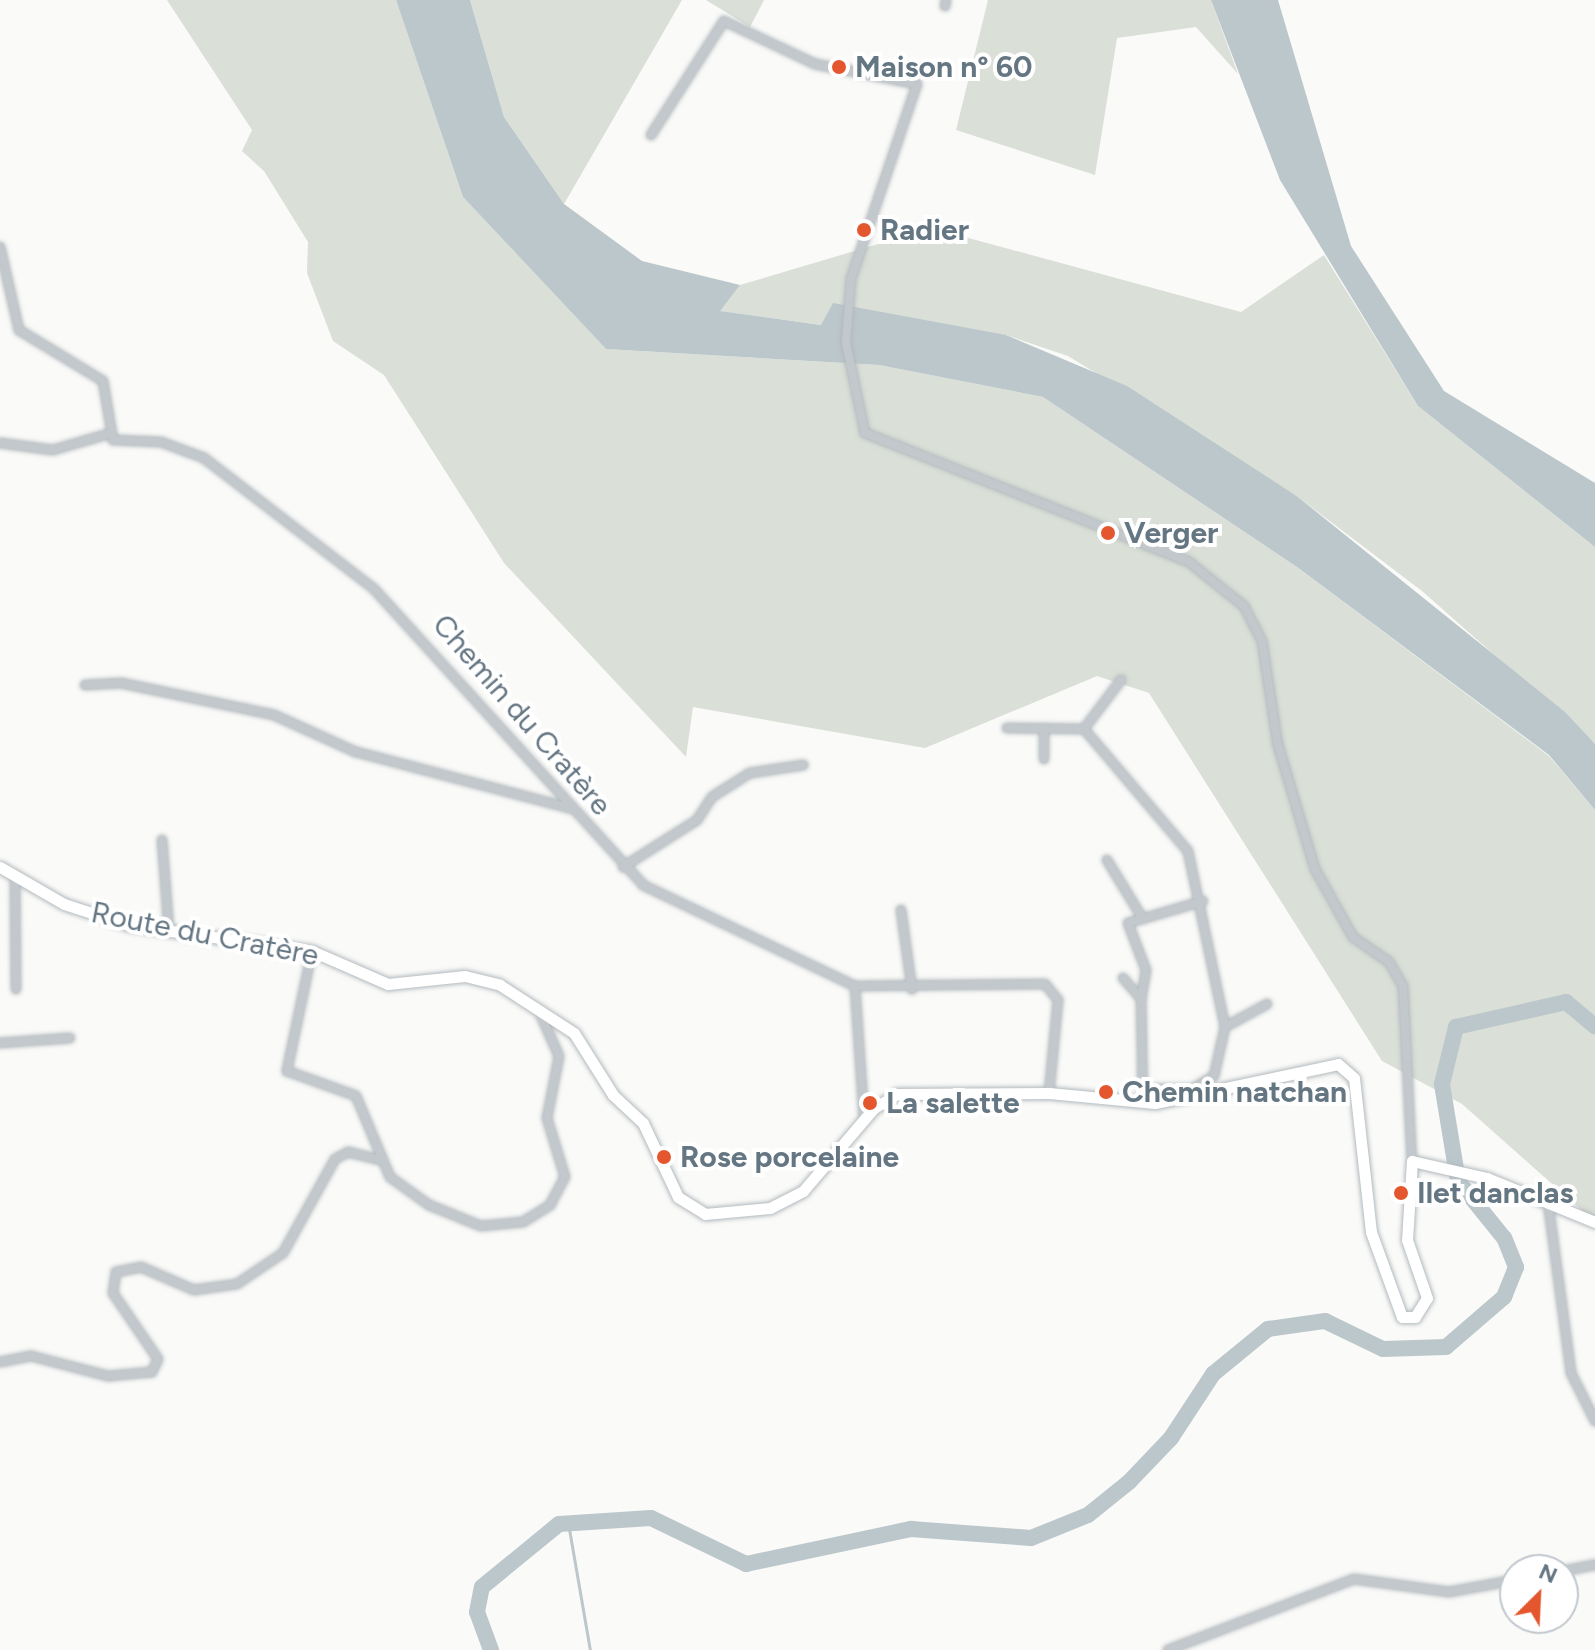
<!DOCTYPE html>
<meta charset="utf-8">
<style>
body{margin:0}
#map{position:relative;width:1595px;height:1650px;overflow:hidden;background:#fafaf8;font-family:Figtree,sans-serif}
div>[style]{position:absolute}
.green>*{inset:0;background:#dadfd7}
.water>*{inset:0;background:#bbc7cb}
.stream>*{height:3px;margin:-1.5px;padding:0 1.5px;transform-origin:1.5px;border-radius:1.5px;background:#bbc7cb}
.river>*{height:16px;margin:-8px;padding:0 8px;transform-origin:8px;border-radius:8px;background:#bbc7cb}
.roads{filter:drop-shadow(0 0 2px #b3babf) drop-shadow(0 0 2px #b3babf)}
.street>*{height:8px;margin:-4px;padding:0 4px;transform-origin:4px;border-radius:4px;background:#c3c8cc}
.secondary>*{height:11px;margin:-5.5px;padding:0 5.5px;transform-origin:5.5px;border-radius:5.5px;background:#fff}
.dots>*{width:22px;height:22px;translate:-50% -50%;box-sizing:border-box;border:4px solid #fff;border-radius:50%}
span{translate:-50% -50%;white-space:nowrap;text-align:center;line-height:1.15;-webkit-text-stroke:8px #fff;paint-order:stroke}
.poi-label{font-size:30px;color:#657683;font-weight:700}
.left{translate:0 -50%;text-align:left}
.street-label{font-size:30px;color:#657683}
.north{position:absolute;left:1499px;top:1554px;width:80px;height:80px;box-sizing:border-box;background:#fff;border:2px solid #c1c8cd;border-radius:50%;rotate:24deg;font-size:22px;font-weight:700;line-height:32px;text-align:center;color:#657683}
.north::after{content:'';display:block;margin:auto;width:28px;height:36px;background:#e4572e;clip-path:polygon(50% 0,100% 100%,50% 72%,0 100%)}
</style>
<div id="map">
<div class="green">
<i style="clip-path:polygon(167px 0,396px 0,463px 197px,606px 349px,879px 365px,1043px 397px,1297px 567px,1549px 756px,1595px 810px,1595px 1222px,1462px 1104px,1382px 1061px,1149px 693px,1097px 676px,925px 748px,693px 707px,686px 757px,504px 563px,384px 375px,333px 341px,307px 273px,308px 242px,264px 171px,242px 151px,252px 130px)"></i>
<i style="clip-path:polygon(470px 0,682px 0,564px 204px,504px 117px)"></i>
<i style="clip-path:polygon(706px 0,764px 0,750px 27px)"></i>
<i style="clip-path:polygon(988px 0,1211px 0,1238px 74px,1196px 27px,1117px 38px,1095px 175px,956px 130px)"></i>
<i style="clip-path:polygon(932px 228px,1241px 312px,1324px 255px,1418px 406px,1595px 547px,1595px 744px,1422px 591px,1298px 497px,1068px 356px,1006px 335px,822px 325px,719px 311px,740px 285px)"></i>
</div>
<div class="water">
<i style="clip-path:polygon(396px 0,470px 0,504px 117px,564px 204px,642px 261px,740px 285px,720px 311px,821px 325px,833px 303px,1006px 335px,1127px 386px,1298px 497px,1565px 712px,1595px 744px,1595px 810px,1549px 755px,1297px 567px,1043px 397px,879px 365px,606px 349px,463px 197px)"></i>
<i style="clip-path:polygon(1211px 0,1278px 0,1351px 246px,1444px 391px,1595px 483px,1595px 547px,1418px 406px,1280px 180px)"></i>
</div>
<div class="stream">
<i style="left:568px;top:1523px;width:129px;rotate:80.2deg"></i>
</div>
<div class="river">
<i style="left:491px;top:1650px;width:40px;rotate:-110.2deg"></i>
<i style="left:477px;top:1612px;width:25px;rotate:-79deg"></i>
<i style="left:482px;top:1587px;width:99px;rotate:-39.3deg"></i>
<i style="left:559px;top:1524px;width:92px;rotate:-3.7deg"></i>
<i style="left:651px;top:1518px;width:106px;rotate:25.8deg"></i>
<i style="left:746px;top:1564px;width:169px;rotate:-12deg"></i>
<i style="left:911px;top:1529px;width:120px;rotate:4.3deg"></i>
<i style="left:1031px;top:1538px;width:61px;rotate:-22deg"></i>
<i style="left:1088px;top:1515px;width:53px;rotate:-38.8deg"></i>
<i style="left:1129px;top:1482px;width:61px;rotate:-46.3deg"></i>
<i style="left:1171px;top:1438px;width:77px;rotate:-56.7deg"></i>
<i style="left:1213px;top:1374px;width:71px;rotate:-39.3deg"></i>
<i style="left:1268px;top:1329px;width:58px;rotate:-8deg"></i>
<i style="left:1325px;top:1321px;width:64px;rotate:25.8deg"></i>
<i style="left:1383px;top:1349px;width:63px;rotate:-1.8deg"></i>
<i style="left:1446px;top:1347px;width:77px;rotate:-40.8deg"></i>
<i style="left:1504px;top:1297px;width:32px;rotate:-68deg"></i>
<i style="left:1516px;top:1267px;width:31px;rotate:-112deg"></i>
<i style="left:1504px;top:1238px;width:73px;rotate:-128.9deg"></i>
<i style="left:1458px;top:1181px;width:98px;rotate:-99.4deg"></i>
<i style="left:1442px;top:1084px;width:59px;rotate:-76.2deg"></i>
<i style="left:1456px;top:1027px;width:113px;rotate:-12.8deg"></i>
<i style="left:1566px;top:1002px;width:38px;rotate:40deg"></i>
</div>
<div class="roads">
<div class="street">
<i style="left:945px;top:6px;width:6px;rotate:-81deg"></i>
<i style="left:651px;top:135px;width:135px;rotate:-57.4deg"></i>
<i style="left:724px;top:21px;width:101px;rotate:25.3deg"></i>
<i style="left:815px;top:64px;width:104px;rotate:11.1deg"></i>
<i style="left:917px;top:84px;width:206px;rotate:108.7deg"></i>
<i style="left:851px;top:279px;width:64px;rotate:94.5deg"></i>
<i style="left:846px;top:343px;width:92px;rotate:78.1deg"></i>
<i style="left:865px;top:433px;width:349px;rotate:21.7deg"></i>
<i style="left:1189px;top:562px;width:70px;rotate:38.7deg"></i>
<i style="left:1244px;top:606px;width:39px;rotate:63deg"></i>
<i style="left:1262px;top:641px;width:105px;rotate:81.3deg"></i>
<i style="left:1278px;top:745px;width:129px;rotate:73.4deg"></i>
<i style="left:1315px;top:869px;width:78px;rotate:60.8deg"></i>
<i style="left:1353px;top:937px;width:44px;rotate:34.8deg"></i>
<i style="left:1389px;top:962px;width:28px;rotate:60deg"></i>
<i style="left:1403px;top:986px;width:175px;rotate:87.1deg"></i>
<i style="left:0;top:247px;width:85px;rotate:77.1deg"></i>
<i style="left:19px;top:330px;width:98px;rotate:31.3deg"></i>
<i style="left:103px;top:381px;width:60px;rotate:80.4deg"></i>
<i style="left:113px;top:440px;width:48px;rotate:2.4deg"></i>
<i style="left:161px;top:442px;width:46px;rotate:20.4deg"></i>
<i style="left:204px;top:458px;width:215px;rotate:37.6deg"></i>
<i style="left:374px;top:589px;width:400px;rotate:47.7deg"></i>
<i style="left:643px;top:885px;width:235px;rotate:25.5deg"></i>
<i style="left:855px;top:986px;width:190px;rotate:-0.6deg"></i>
<i style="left:1045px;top:984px;width:21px;rotate:51deg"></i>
<i style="left:1058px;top:1000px;width:93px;rotate:95.5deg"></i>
<i style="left:0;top:443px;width:53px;rotate:7.5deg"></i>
<i style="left:53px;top:450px;width:57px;rotate:-16.2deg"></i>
<i style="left:1121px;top:680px;width:61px;rotate:127.1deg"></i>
<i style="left:1084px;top:729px;width:160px;rotate:49.6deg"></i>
<i style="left:1188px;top:851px;width:180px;rotate:78.1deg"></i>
<i style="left:1225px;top:1027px;width:50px;rotate:102.7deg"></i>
<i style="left:1214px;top:1076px;width:26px;rotate:149deg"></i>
<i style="left:1192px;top:1089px;width:48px;rotate:180deg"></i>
<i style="left:85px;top:685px;width:36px;rotate:-3deg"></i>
<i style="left:121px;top:683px;width:156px;rotate:11.8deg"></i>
<i style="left:274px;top:715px;width:90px;rotate:24.3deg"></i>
<i style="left:356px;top:752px;width:224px;rotate:14.7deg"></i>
<i style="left:1007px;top:728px;width:77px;rotate:0.7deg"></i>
<i style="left:1044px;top:728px;width:31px;rotate:90deg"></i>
<i style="left:162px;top:840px;width:90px;rotate:85.6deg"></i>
<i style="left:1107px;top:860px;width:69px;rotate:58.6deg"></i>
<i style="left:623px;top:867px;width:88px;rotate:-32.4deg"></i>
<i style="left:697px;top:820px;width:27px;rotate:-57deg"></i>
<i style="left:712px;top:797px;width:45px;rotate:-32.3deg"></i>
<i style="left:750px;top:773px;width:54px;rotate:-8.6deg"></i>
<i style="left:15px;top:875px;width:114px;rotate:89.5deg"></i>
<i style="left:901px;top:910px;width:80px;rotate:82.1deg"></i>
<i style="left:312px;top:951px;width:123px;rotate:101.8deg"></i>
<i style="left:287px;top:1071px;width:73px;rotate:19.9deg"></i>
<i style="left:356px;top:1096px;width:88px;rotate:67.2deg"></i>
<i style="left:390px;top:1177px;width:48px;rotate:35.7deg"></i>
<i style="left:429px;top:1205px;width:56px;rotate:22deg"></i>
<i style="left:481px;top:1226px;width:42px;rotate:-5.4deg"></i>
<i style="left:523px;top:1222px;width:32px;rotate:-32deg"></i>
<i style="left:550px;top:1205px;width:32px;rotate:-62deg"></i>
<i style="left:565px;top:1177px;width:62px;rotate:-107deg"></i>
<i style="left:547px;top:1118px;width:63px;rotate:-79deg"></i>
<i style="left:559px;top:1056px;width:51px;rotate:-114.1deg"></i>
<i style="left:1123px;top:978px;width:28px;rotate:49deg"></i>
<i style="left:1141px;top:999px;width:103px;rotate:88.9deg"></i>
<i style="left:855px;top:986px;width:133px;rotate:86.1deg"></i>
<i style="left:1141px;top:999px;width:29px;rotate:-80deg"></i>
<i style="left:1146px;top:970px;width:50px;rotate:-111deg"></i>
<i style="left:1128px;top:923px;width:78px;rotate:-16.3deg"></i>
<i style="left:1225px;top:1027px;width:48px;rotate:-28.7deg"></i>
<i style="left:0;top:1043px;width:70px;rotate:-4.1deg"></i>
<i style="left:1548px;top:1202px;width:173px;rotate:82.3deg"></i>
<i style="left:1571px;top:1373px;width:54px;rotate:63.4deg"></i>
<i style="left:0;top:1362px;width:32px;rotate:-11deg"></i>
<i style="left:31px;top:1356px;width:80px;rotate:14.6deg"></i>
<i style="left:108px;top:1376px;width:44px;rotate:-5.2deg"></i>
<i style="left:152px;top:1372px;width:14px;rotate:-65deg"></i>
<i style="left:158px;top:1359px;width:80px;rotate:-124.3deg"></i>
<i style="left:113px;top:1293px;width:21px;rotate:-82deg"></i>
<i style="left:116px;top:1272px;width:25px;rotate:-11deg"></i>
<i style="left:141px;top:1267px;width:58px;rotate:23.5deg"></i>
<i style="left:194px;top:1290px;width:43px;rotate:-7.9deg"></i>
<i style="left:237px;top:1284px;width:55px;rotate:-34deg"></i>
<i style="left:283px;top:1253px;width:107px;rotate:-61deg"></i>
<i style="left:335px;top:1159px;width:15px;rotate:-28deg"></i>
<i style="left:348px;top:1152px;width:34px;rotate:14deg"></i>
<i style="left:1563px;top:1571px;width:33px;rotate:-11deg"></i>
<i style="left:1168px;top:1650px;width:199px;rotate:-20.9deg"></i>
<i style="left:1354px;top:1579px;width:96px;rotate:7.8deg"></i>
<i style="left:1449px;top:1592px;width:67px;rotate:-10.3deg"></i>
</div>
<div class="secondary">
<i style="left:0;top:867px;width:74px;rotate:30deg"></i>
<i style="left:64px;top:904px;width:68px;rotate:17.9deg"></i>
<i style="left:129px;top:925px;width:185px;rotate:8.1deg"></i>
<i style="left:312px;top:951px;width:83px;rotate:23.5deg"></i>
<i style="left:388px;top:984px;width:77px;rotate:-5.9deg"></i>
<i style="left:465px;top:976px;width:36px;rotate:14deg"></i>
<i style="left:500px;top:985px;width:88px;rotate:33deg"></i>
<i style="left:574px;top:1033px;width:73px;rotate:57.8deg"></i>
<i style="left:613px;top:1095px;width:41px;rotate:43deg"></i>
<i style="left:643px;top:1123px;width:82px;rotate:64.7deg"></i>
<i style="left:678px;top:1197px;width:32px;rotate:32deg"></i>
<i style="left:705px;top:1214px;width:65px;rotate:-5.3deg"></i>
<i style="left:770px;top:1208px;width:37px;rotate:-27deg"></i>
<i style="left:803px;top:1191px;width:109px;rotate:-49.5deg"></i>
<i style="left:874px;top:1108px;width:27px;rotate:-31deg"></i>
<i style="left:897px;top:1094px;width:152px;rotate:-0.4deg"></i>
<i style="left:1049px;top:1093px;width:106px;rotate:5.4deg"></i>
<i style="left:1155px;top:1103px;width:187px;rotate:-12deg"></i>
<i style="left:1338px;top:1064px;width:21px;rotate:41deg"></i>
<i style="left:1354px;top:1078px;width:155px;rotate:83.7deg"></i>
<i style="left:1371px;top:1232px;width:90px;rotate:70deg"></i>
<i style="left:1402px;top:1317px;width:13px"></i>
<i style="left:1415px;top:1317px;width:22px;rotate:-58deg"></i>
<i style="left:1427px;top:1298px;width:61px;rotate:-109deg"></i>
<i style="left:1407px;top:1240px;width:79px;rotate:-86.4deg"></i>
<i style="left:1412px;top:1161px;width:77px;rotate:12.8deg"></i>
<i style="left:1487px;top:1178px;width:117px;rotate:22.2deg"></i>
</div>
</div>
<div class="dots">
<i style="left:839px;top:67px;background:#e4572e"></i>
<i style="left:864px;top:230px;background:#e4572e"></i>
<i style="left:1108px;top:533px;background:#e4572e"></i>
<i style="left:1106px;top:1092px;background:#e4572e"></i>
<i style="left:870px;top:1103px;background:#e4572e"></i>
<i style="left:664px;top:1157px;background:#e4572e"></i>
<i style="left:1401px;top:1193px;background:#e4572e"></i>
</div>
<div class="poi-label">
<span class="left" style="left:855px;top:67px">Maison n° 60</span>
<span class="left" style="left:880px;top:230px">Radier</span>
<span class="left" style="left:1124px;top:533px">Verger</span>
<span class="left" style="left:1122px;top:1092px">Chemin natchan</span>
<span class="left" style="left:886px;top:1103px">La salette</span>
<span class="left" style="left:680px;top:1157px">Rose porcelaine</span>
<span class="left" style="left:1417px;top:1193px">Ilet danclas</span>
</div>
<div class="street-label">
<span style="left:522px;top:715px;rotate:49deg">Chemin du Cratère</span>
<span style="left:205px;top:934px;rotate:11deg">Route du Cratère</span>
</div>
<div class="north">N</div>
</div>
